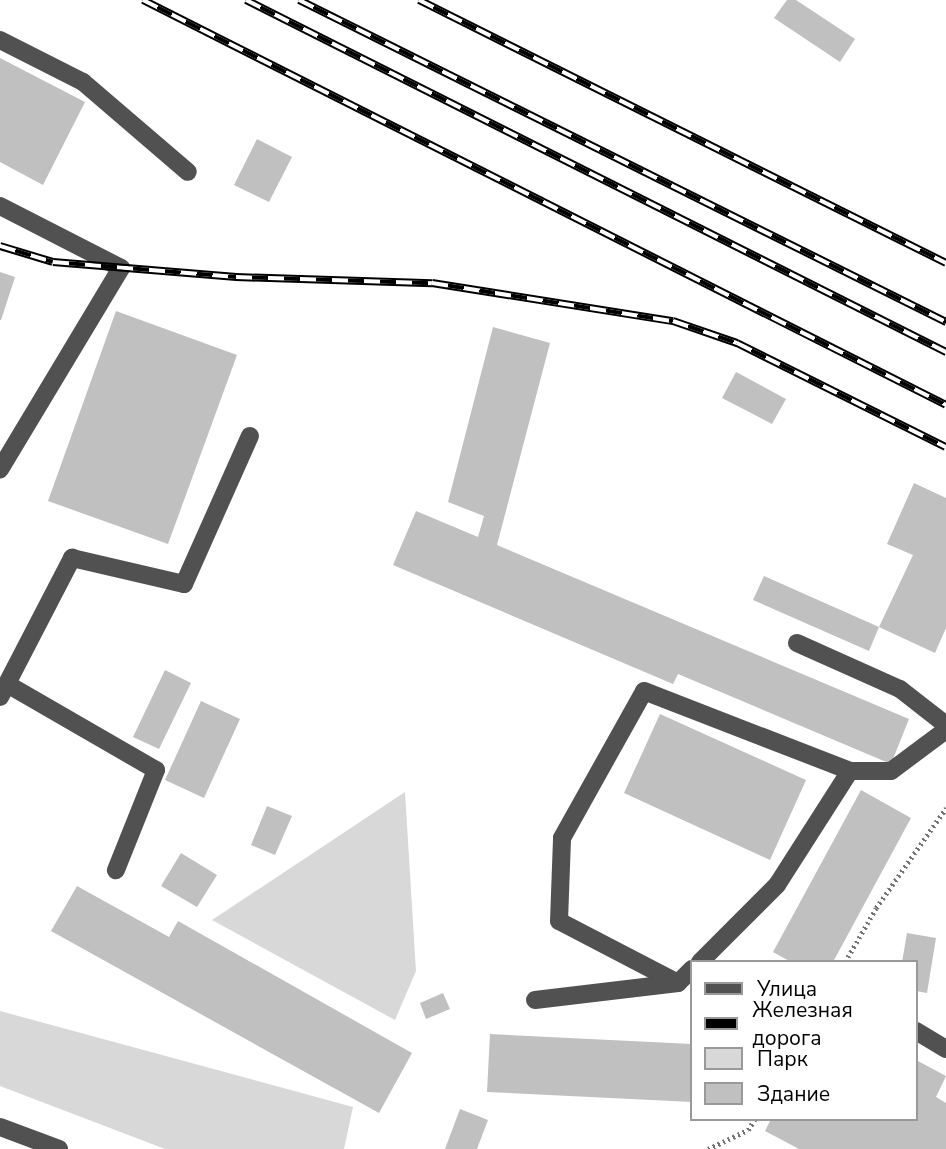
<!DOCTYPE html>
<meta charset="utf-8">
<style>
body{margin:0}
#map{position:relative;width:946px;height:1149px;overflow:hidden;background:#fff;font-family:"Nunito Sans",sans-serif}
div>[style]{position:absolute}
.green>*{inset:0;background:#d8d8d8}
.building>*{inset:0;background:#c0c0c0}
.path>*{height:4.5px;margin-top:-2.25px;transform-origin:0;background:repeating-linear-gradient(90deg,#737373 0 2px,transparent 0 5.5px)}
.minor>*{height:18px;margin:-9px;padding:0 9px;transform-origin:9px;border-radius:9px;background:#515151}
.rail>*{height:8px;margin-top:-4px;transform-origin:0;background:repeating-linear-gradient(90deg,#fff 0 16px,#000 0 32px);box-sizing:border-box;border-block:2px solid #000}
span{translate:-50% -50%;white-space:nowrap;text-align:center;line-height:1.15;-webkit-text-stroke:6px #fff;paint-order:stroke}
.legend{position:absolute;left:690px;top:960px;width:228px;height:161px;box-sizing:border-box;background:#fff;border:2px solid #999;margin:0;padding:9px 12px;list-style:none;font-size:21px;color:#000}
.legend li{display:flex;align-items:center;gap:14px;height:35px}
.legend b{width:35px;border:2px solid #999}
</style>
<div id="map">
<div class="green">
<i style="clip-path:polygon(405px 792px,416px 971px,395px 1020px,212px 920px)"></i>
<i style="clip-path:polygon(0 1011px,353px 1107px,344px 1149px,165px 1149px,0 1086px)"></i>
</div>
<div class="building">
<i style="clip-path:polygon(787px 0,796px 0,855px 39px,840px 62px,774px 18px)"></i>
<i style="clip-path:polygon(0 58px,85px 102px,43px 185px,0 162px)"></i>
<i style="clip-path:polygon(257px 139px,292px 157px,269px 202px,234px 185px)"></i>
<i style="clip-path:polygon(0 272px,15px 277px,1px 320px,0 320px)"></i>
<i style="clip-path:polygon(116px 311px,237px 355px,168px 544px,48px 501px)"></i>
<i style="clip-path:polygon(493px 327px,550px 343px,497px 545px,909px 719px,891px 764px,678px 674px,673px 684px,393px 565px,416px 511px,478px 537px,484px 516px,448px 502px)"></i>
<i style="clip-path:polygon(736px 372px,786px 399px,772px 424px,722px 398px)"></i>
<i style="clip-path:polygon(914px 483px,946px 498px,946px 628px,935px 653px,879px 627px,913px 555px,887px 544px)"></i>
<i style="clip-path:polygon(764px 576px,879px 627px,869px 651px,753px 600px)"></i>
<i style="clip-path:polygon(165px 670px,191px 683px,159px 749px,133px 737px)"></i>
<i style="clip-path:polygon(201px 701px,240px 719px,204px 798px,165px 780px)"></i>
<i style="clip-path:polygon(660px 714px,806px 780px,770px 860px,624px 793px)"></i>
<i style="clip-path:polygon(861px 790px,911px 818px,833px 962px,791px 962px,773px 952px)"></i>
<i style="clip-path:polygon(267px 806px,292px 816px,275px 855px,251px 845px)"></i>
<i style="clip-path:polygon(181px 853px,217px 875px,197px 907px,161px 886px)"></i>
<i style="clip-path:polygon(77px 886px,169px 937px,178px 921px,412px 1053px,379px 1113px,51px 931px)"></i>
<i style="clip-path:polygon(907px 933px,936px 938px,927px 993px,916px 991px,916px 962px,902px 962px)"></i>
<i style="clip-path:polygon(443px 993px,450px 1009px,426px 1019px,420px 1003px)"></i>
<i style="clip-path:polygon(490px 1034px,692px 1044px,692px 1102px,487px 1092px)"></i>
<i style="clip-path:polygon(916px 1060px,946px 1076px,936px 1097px,946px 1103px,946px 1149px,799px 1149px,765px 1131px,771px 1119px,916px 1119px)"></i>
<i style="clip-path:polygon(460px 1109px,488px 1120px,477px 1149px,445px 1149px)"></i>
</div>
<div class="path">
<i style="left:845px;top:962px;width:62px;rotate:-60.1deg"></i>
<i style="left:876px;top:908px;width:122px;rotate:-55deg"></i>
<i style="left:708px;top:1149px;width:44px;rotate:-25.4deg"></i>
<i style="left:748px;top:1130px;width:13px;rotate:-58deg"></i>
</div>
<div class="minor">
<i style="left:0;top:40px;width:93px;rotate:26.8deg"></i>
<i style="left:83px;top:82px;width:138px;rotate:40.6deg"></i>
<i style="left:0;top:206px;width:136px;rotate:27.1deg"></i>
<i style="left:121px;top:268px;width:235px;rotate:121deg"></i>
<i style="left:797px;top:643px;width:113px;rotate:24.1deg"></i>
<i style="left:900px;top:689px;width:58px;rotate:38deg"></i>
<i style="left:7px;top:684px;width:172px;rotate:30deg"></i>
<i style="left:156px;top:770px;width:108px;rotate:111.8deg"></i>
<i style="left:0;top:697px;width:157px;rotate:-62.6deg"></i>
<i style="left:72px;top:558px;width:115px;rotate:13.1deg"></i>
<i style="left:184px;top:584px;width:162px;rotate:-66deg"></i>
<i style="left:700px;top:962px;width:109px;rotate:-45deg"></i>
<i style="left:777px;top:885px;width:135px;rotate:-57.4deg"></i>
<i style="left:678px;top:983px;width:134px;rotate:-152.5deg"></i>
<i style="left:559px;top:921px;width:83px;rotate:-87.9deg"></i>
<i style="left:562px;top:838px;width:168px;rotate:-60.8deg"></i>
<i style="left:644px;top:691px;width:221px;rotate:21.2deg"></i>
<i style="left:850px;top:771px;width:41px"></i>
<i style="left:891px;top:771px;width:69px;rotate:-36.7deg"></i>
<i style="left:535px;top:1000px;width:144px;rotate:-6.8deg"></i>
<i style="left:678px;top:983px;width:20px;rotate:-45deg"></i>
<i style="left:916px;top:1031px;width:35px;rotate:31deg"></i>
<i style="left:0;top:1127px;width:63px;rotate:20.4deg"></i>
</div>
<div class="rail">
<i style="left:143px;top:0;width:899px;rotate:26.76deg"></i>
<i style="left:246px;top:0;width:784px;rotate:26.7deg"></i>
<i style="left:299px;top:0;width:723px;rotate:26.46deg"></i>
<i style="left:419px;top:0;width:589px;rotate:26.52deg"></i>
<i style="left:0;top:246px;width:55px;rotate:16.8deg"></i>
<i style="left:53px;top:262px;width:184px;rotate:4.7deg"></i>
<i style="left:236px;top:277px;width:196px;rotate:1.8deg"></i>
<i style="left:432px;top:283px;width:244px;rotate:9deg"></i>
<i style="left:673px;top:321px;width:68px;rotate:19deg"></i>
<i style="left:737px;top:343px;width:233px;rotate:26.5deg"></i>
</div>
<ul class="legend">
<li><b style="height:9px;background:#515151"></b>Улица</li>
<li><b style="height:9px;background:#000"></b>Железная дорога</li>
<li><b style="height:19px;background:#d8d8d8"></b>Парк</li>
<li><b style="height:19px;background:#c0c0c0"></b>Здание</li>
</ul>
</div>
